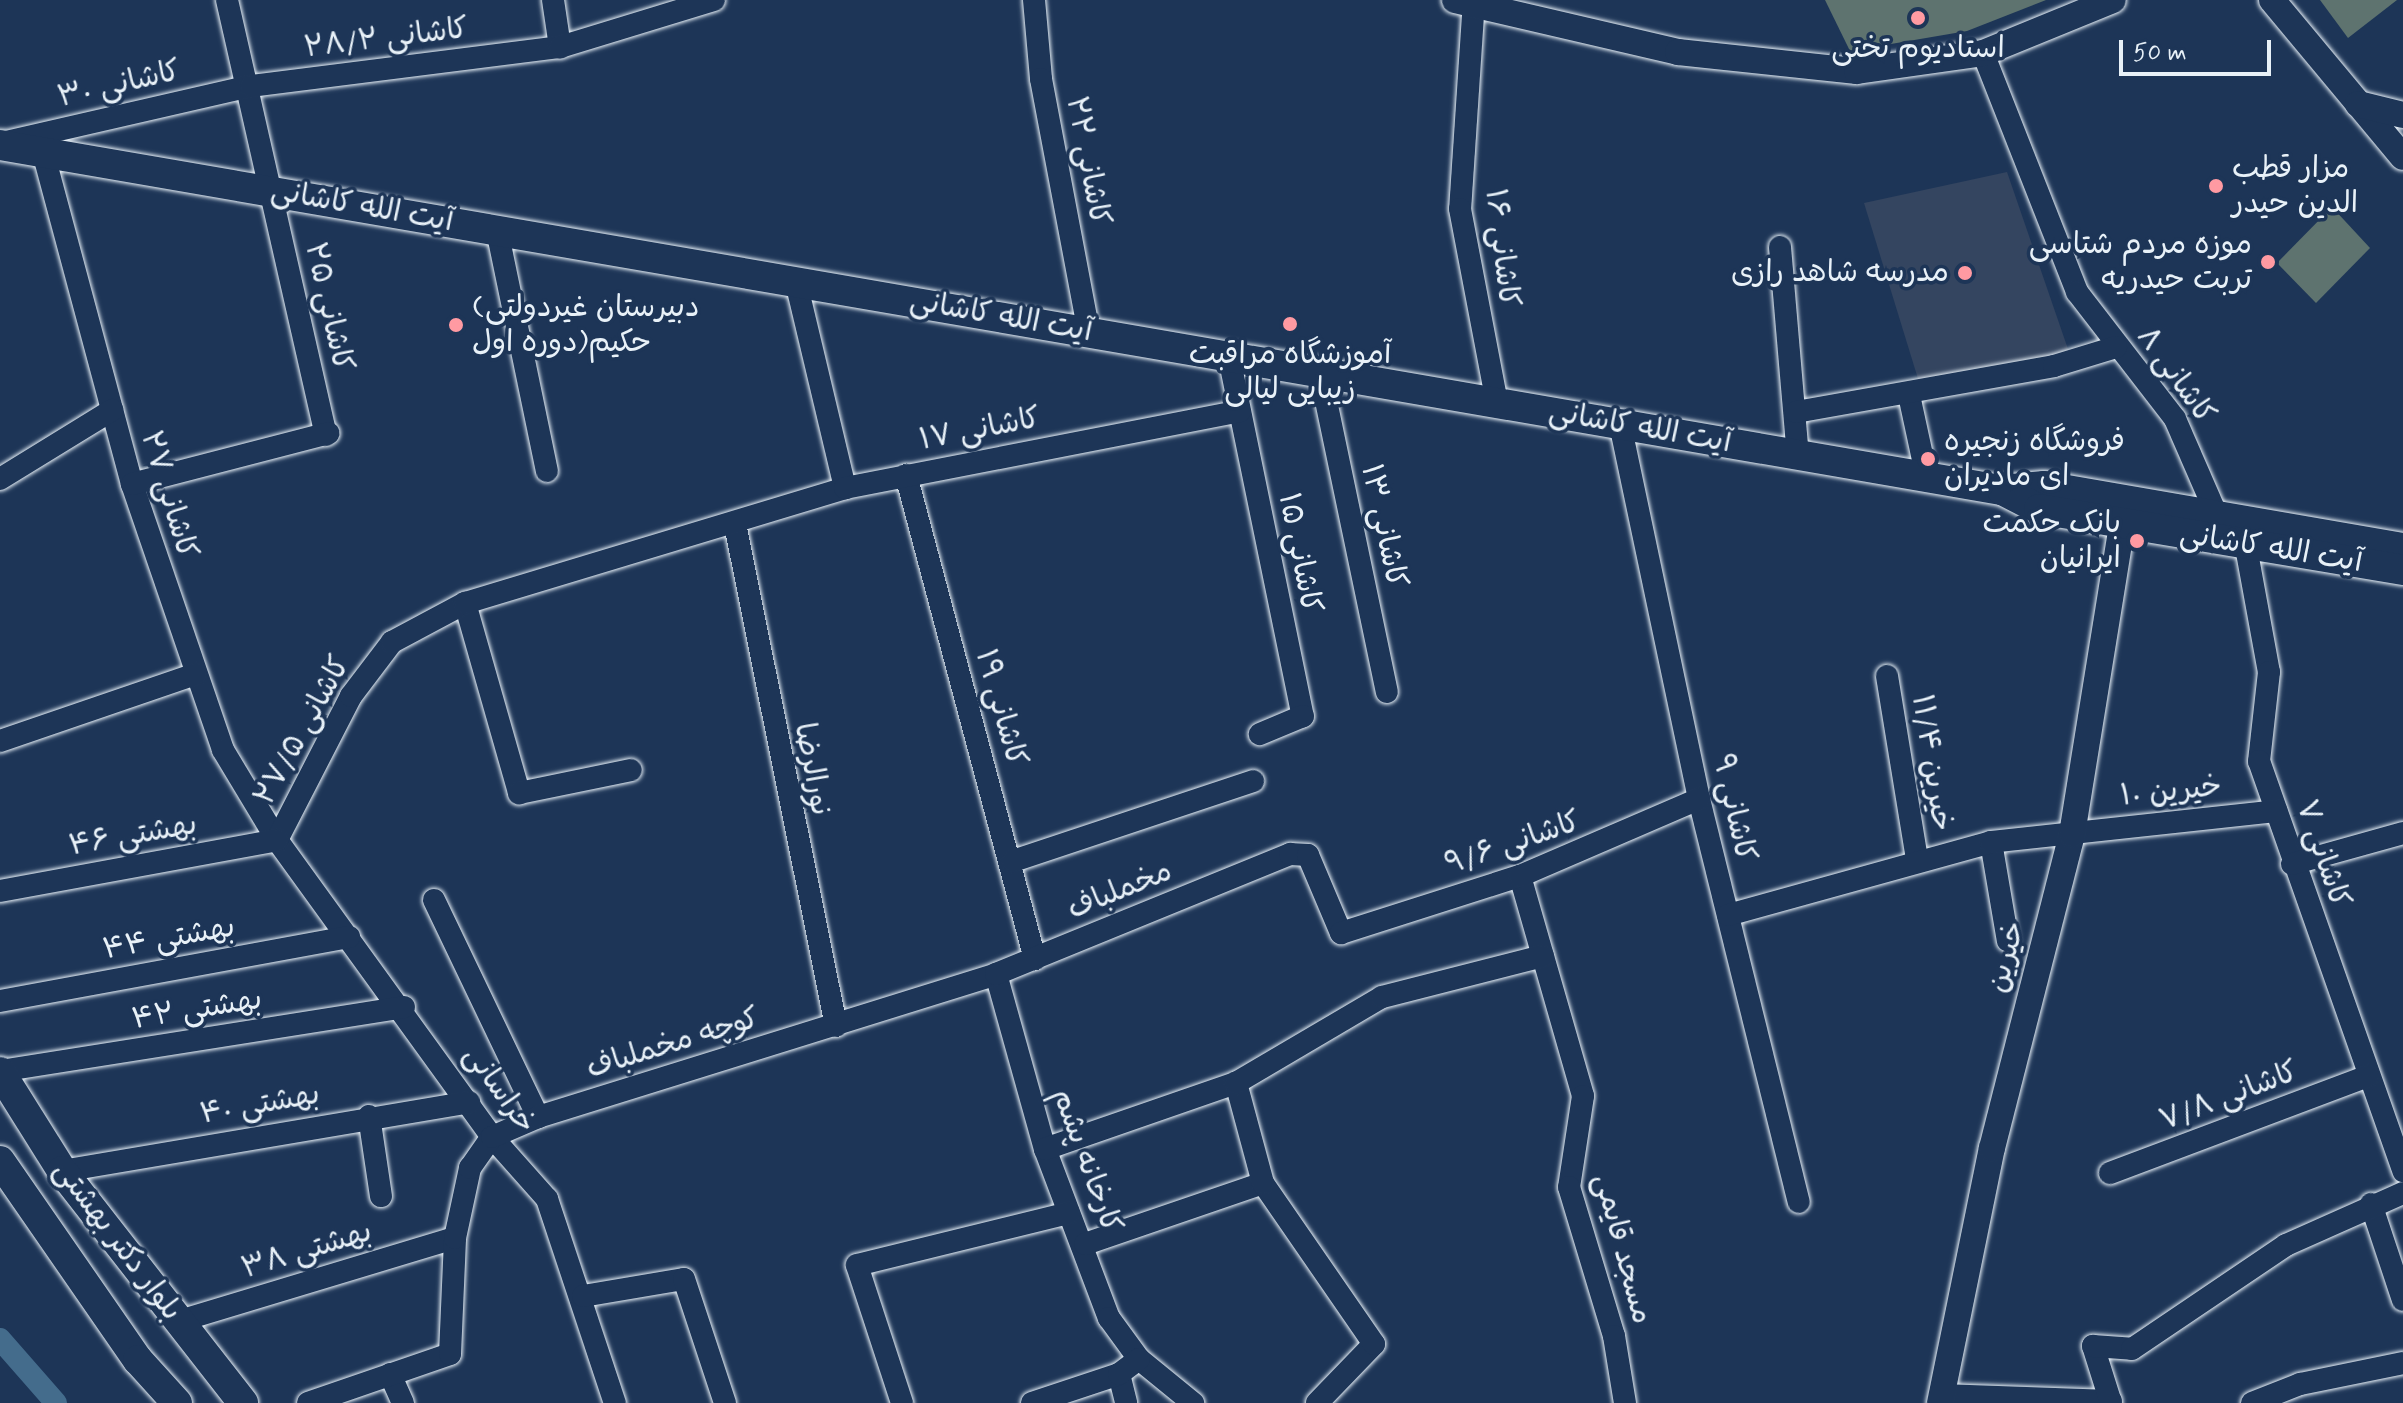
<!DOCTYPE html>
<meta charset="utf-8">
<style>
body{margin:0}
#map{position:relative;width:2403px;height:1403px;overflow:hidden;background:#1d3557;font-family:Mynerve,"Playpen Sans Arabic",sans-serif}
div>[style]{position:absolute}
.built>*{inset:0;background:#344560}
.green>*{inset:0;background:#5e736f}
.canal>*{height:22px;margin:-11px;padding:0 11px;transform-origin:11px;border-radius:11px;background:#446c8c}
.roads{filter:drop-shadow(0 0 2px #e8f1f8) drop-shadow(0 0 2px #e8f1f8)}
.minor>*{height:22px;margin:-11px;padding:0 11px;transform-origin:11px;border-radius:11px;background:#1d3557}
.tertiary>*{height:26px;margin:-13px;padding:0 13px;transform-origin:13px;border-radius:13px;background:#1d3557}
.secondary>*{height:30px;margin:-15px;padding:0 15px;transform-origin:15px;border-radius:15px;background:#1d3557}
.dots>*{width:22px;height:22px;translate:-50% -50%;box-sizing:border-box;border:4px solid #1d3557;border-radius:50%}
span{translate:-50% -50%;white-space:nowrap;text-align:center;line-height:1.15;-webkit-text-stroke:7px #1d3557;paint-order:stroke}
.street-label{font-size:30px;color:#e8f1f8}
.poi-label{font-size:30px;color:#e8f1f8}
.left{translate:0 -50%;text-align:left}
.right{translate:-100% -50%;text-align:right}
.scale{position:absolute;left:2119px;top:40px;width:152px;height:36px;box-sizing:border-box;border:4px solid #e8f1f8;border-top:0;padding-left:10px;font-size:24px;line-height:28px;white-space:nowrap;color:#e8f1f8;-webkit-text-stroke:6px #1d3557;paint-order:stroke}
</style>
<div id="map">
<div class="built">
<i style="clip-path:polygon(2007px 172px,2069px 352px,1919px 382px,1864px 203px)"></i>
</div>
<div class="green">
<i style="clip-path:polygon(1825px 0,2046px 0,1967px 31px,1850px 51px)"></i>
<i style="clip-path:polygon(2320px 0,2397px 0,2348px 38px)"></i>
<i style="clip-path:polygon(2332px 207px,2370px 248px,2316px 303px,2277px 263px)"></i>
</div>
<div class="canal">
<i style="left:0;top:1339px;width:85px;rotate:48.8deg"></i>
</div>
<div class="roads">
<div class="minor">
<i style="left:227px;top:0;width:446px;rotate:77.2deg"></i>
<i style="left:553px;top:0;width:48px;rotate:81.5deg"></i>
<i style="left:1034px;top:0;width:79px;rotate:84.9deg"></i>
<i style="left:1041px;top:79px;width:258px;rotate:79.3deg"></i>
<i style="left:1474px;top:0;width:209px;rotate:93.8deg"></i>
<i style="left:1460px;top:209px;width:197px;rotate:79.2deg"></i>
<i style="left:1983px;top:53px;width:257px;rotate:68.5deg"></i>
<i style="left:2077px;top:292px;width:160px;rotate:52.3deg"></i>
<i style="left:2175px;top:419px;width:108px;rotate:66.5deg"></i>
<i style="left:6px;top:142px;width:251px;rotate:-12.9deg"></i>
<i style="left:251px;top:86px;width:311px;rotate:-7.2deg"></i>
<i style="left:560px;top:47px;width:161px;rotate:-17deg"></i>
<i style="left:43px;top:152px;width:344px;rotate:75deg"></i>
<i style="left:132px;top:484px;width:281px;rotate:71.1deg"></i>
<i style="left:223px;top:750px;width:105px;rotate:59deg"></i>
<i style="left:277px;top:840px;width:367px;rotate:54.1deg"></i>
<i style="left:492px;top:1137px;width:83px;rotate:48.4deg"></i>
<i style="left:547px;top:1199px;width:215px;rotate:71.6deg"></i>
<i style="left:497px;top:230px;width:246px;rotate:78.3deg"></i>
<i style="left:1780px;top:247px;width:209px;rotate:85.1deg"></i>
<i style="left:796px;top:282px;width:212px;rotate:76.6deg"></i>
<i style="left:1229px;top:357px;width:367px;rotate:78.4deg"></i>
<i style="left:1303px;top:716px;width:47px;rotate:157.3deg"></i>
<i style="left:1320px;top:372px;width:327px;rotate:78.2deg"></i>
<i style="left:1909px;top:395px;width:85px;rotate:77.8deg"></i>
<i style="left:1796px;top:412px;width:262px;rotate:-10.1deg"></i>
<i style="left:2054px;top:366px;width:65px;rotate:-17deg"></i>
<i style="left:1620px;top:424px;width:383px;rotate:78.1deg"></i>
<i style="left:1699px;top:799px;width:415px;rotate:76.1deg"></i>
<i style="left:906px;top:475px;width:501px;rotate:75.08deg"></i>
<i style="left:0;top:479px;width:132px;rotate:-31.6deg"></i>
<i style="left:132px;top:484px;width:203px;rotate:-14.5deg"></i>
<i style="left:735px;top:524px;width:512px;rotate:78.62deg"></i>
<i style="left:2246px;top:547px;width:127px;rotate:79.6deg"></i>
<i style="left:2269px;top:672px;width:90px;rotate:96.4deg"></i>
<i style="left:2259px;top:761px;width:435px;rotate:70.6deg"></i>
<i style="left:465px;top:603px;width:198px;rotate:74.1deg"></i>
<i style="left:519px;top:793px;width:114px;rotate:-11.6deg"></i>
<i style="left:1887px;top:676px;width:185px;rotate:80.7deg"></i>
<i style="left:0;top:741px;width:207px;rotate:-18.9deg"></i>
<i style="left:277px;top:840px;width:162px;rotate:-62.8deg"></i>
<i style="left:351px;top:696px;width:68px;rotate:-52.8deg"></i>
<i style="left:392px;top:642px;width:83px;rotate:-28.1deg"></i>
<i style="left:465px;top:603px;width:397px;rotate:-16.8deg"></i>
<i style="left:845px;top:488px;width:402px;rotate:-11deg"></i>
<i style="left:1991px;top:842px;width:100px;rotate:80.3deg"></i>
<i style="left:1013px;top:861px;width:253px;rotate:-18.4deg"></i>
<i style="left:2292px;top:864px;width:115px;rotate:-15.6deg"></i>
<i style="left:1520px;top:876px;width:229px;rotate:74deg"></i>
<i style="left:1583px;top:1096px;width:92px;rotate:98.7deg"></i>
<i style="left:1569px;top:1187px;width:156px;rotate:73.2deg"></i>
<i style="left:1614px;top:1336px;width:68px;rotate:80.7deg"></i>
<i style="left:0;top:891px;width:282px;rotate:-10.4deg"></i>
<i style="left:434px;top:900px;width:241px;rotate:64.4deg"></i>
<i style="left:1728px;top:915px;width:273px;rotate:-15.5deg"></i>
<i style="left:1991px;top:842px;width:287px;rotate:-6.2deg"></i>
<i style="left:996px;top:974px;width:182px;rotate:74.4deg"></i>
<i style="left:1045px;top:1149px;width:181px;rotate:69.3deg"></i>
<i style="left:1109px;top:1318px;width:51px;rotate:53.8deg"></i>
<i style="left:1139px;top:1359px;width:70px;rotate:39.2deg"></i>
<i style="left:0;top:1001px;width:355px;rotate:-10.4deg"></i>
<i style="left:0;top:1071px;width:409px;rotate:-9deg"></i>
<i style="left:369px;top:1116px;width:81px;rotate:81.5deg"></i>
<i style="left:1045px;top:1149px;width:202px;rotate:-19.1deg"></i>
<i style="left:62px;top:1171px;width:413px;rotate:-9.6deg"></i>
<i style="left:2110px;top:1173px;width:276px;rotate:-20.6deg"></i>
<i style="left:2371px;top:1204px;width:101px;rotate:71.6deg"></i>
<i style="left:1085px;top:1244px;width:188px;rotate:-18.9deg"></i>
<i style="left:583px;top:1296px;width:102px;rotate:-9.6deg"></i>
<i style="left:684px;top:1279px;width:131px;rotate:71.7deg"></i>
<i style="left:176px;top:1322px;width:291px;rotate:-16.8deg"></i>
<i style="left:390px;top:1374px;width:32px;rotate:66deg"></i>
<i style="left:1119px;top:1374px;width:30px;rotate:76deg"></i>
<i style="left:1941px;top:1395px;width:170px;rotate:2deg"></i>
<i style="left:308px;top:1403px;width:150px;rotate:-19deg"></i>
<i style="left:450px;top:1354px;width:116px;rotate:-87.5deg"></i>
<i style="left:455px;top:1238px;width:72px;rotate:-77.9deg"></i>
<i style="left:470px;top:1168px;width:38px;rotate:-55deg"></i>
<i style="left:492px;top:1137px;width:50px;rotate:-23.5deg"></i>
<i style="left:538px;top:1117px;width:480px;rotate:-17.3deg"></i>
<i style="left:996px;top:974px;width:318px;rotate:-22.2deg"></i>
<i style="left:1290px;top:854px;width:18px;rotate:3deg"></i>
<i style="left:1308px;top:855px;width:85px;rotate:67.1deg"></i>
<i style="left:1341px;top:933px;width:188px;rotate:-17.7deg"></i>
<i style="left:1520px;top:876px;width:195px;rotate:-23.3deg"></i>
<i style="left:902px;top:1403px;width:145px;rotate:-108.1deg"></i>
<i style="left:857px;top:1265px;width:218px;rotate:-13.8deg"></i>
<i style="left:1032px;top:1403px;width:92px;rotate:-18.4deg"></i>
<i style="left:1119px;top:1374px;width:25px;rotate:-37deg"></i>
<i style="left:1317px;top:1403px;width:82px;rotate:-46deg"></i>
<i style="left:1374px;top:1344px;width:196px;rotate:-124.6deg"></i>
<i style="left:1263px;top:1183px;width:104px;rotate:-105.1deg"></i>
<i style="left:1236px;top:1083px;width:169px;rotate:-30.5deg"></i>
<i style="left:1382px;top:997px;width:166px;rotate:-14.3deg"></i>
<i style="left:2111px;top:1403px;width:60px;rotate:-107.5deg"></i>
<i style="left:2093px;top:1346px;width:39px;rotate:4deg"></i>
<i style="left:2132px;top:1349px;width:186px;rotate:-34deg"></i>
<i style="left:2286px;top:1245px;width:128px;rotate:-24deg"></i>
<i style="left:2252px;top:1403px;width:52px;rotate:-21.6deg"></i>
<i style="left:2300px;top:1384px;width:105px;rotate:-11.5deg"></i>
</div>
<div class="tertiary">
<i style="left:1455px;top:0;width:229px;rotate:13.1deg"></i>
<i style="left:1678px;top:52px;width:180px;rotate:6.1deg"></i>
<i style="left:1857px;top:71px;width:127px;rotate:-8.1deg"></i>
<i style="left:1983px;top:53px;width:140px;rotate:-22.2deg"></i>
<i style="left:2272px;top:0;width:204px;rotate:50.2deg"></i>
<i style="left:2358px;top:104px;width:46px;rotate:13.7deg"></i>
<i style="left:1940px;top:1403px;width:260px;rotate:-78.5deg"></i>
<i style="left:1992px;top:1148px;width:324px;rotate:-75.7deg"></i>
<i style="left:2072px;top:834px;width:313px;rotate:-80.8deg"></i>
</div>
<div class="secondary">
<i style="left:0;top:145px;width:2032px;rotate:9.78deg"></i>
<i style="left:2002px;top:490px;width:42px;rotate:-5.4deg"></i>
<i style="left:2044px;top:486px;width:364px;rotate:9.8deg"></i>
<i style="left:2002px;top:490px;width:42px;rotate:27.2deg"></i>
<i style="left:2039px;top:509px;width:369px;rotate:9.5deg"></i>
<i style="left:0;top:1072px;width:117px;rotate:57.9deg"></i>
<i style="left:62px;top:1171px;width:294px;rotate:52deg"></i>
<i style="left:0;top:1161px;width:242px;rotate:55.3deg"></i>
<i style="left:138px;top:1360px;width:58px;rotate:47.8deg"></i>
</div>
</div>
<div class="dots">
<i style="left:1918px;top:18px;background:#ff9aa2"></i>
<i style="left:2216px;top:186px;background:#ff9aa2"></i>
<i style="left:2268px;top:262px;background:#ff9aa2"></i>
<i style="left:1965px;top:273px;background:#ff9aa2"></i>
<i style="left:1290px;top:324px;background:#ff9aa2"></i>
<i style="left:456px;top:325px;background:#ff9aa2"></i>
<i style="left:1928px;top:459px;background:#ff9aa2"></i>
<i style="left:2137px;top:541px;background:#ff9aa2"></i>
</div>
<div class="street-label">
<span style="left:386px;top:39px;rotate:-7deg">کاشانی ۲۸/۲</span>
<span style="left:119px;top:85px;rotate:-13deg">کاشانی ۳۰</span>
<span style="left:1087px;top:161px;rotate:79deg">کاشانی ۲۲</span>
<span style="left:362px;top:207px;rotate:10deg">آیت الله کاشانی</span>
<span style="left:1501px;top:248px;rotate:83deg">کاشانی ۱۶</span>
<span style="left:328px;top:307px;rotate:77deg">کاشانی ۲۵</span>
<span style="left:1001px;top:317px;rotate:10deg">آیت الله کاشانی</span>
<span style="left:2175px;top:376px;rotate:54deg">کاشانی ۸</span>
<span style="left:1640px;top:428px;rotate:10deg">آیت الله کاشانی</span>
<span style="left:980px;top:430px;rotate:-11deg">کاشانی ۱۷</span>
<span style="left:168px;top:495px;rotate:73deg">کاشانی ۲۷</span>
<span style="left:1383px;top:526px;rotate:78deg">کاشانی ۱۳</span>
<span style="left:2271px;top:549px;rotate:9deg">آیت الله کاشانی</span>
<span style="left:1299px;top:553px;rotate:79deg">کاشانی ۱۵</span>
<span style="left:1000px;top:708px;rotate:74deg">کاشانی ۱۹</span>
<span style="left:303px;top:731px;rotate:-61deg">کاشانی ۲۷/۵</span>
<span style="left:1931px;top:763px;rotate:81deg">خیرین ۱۱/۴</span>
<span style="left:812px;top:770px;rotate:79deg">نورالرضا</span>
<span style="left:2171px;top:792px;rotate:-6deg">خیرین ۱۰</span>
<span style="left:1733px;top:808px;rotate:77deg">کاشانی ۹</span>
<span style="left:133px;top:836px;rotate:-10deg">بهشتی ۴۶</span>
<span style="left:1513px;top:844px;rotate:-19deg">کاشانی ۹/۶</span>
<span style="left:2322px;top:854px;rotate:71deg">کاشانی ۷</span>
<span style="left:1120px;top:891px;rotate:-22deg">مخملباف</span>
<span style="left:169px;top:939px;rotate:-10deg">بهشتی ۴۴</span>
<span style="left:2007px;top:957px;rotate:-75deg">خیرین</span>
<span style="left:197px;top:1010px;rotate:-9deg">بهشتی ۴۲</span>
<span style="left:673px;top:1044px;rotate:-17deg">کوچه مخملباف</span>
<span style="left:499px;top:1090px;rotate:54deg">خراسانی</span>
<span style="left:2229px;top:1097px;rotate:-21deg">کاشانی ۷/۸</span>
<span style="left:260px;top:1105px;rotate:-10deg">بهشتی ۴۰</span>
<span style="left:1086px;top:1161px;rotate:70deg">کارخانه پشم</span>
<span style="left:117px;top:1241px;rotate:53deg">بلوار دکتر بهشتی</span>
<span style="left:1622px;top:1249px;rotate:75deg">مسجد قایمی</span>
<span style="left:307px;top:1251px;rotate:-17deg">بهشتی ۳۸</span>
</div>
<div class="poi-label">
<span style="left:1918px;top:49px">استادیوم تختی</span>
<span class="left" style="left:2232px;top:186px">مزار قطب<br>الدین حیدر</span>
<span class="right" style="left:2252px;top:262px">موزه مردم شتاسی<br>تربت حیدریه</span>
<span class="right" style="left:1949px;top:273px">مدرسه شاهد رازی</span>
<span class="left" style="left:472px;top:325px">(دبیرستان غيردولتی<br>حکیم(دوره اول</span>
<span style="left:1290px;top:372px">آموزشگاه مراقبت<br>زیبایی لیالی</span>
<span class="left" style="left:1944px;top:459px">فروشگاه زنجیره<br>ای مادیران</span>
<span class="right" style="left:2121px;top:541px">بانک حکمت<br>ایرانیان</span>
</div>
<div class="scale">50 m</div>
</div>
